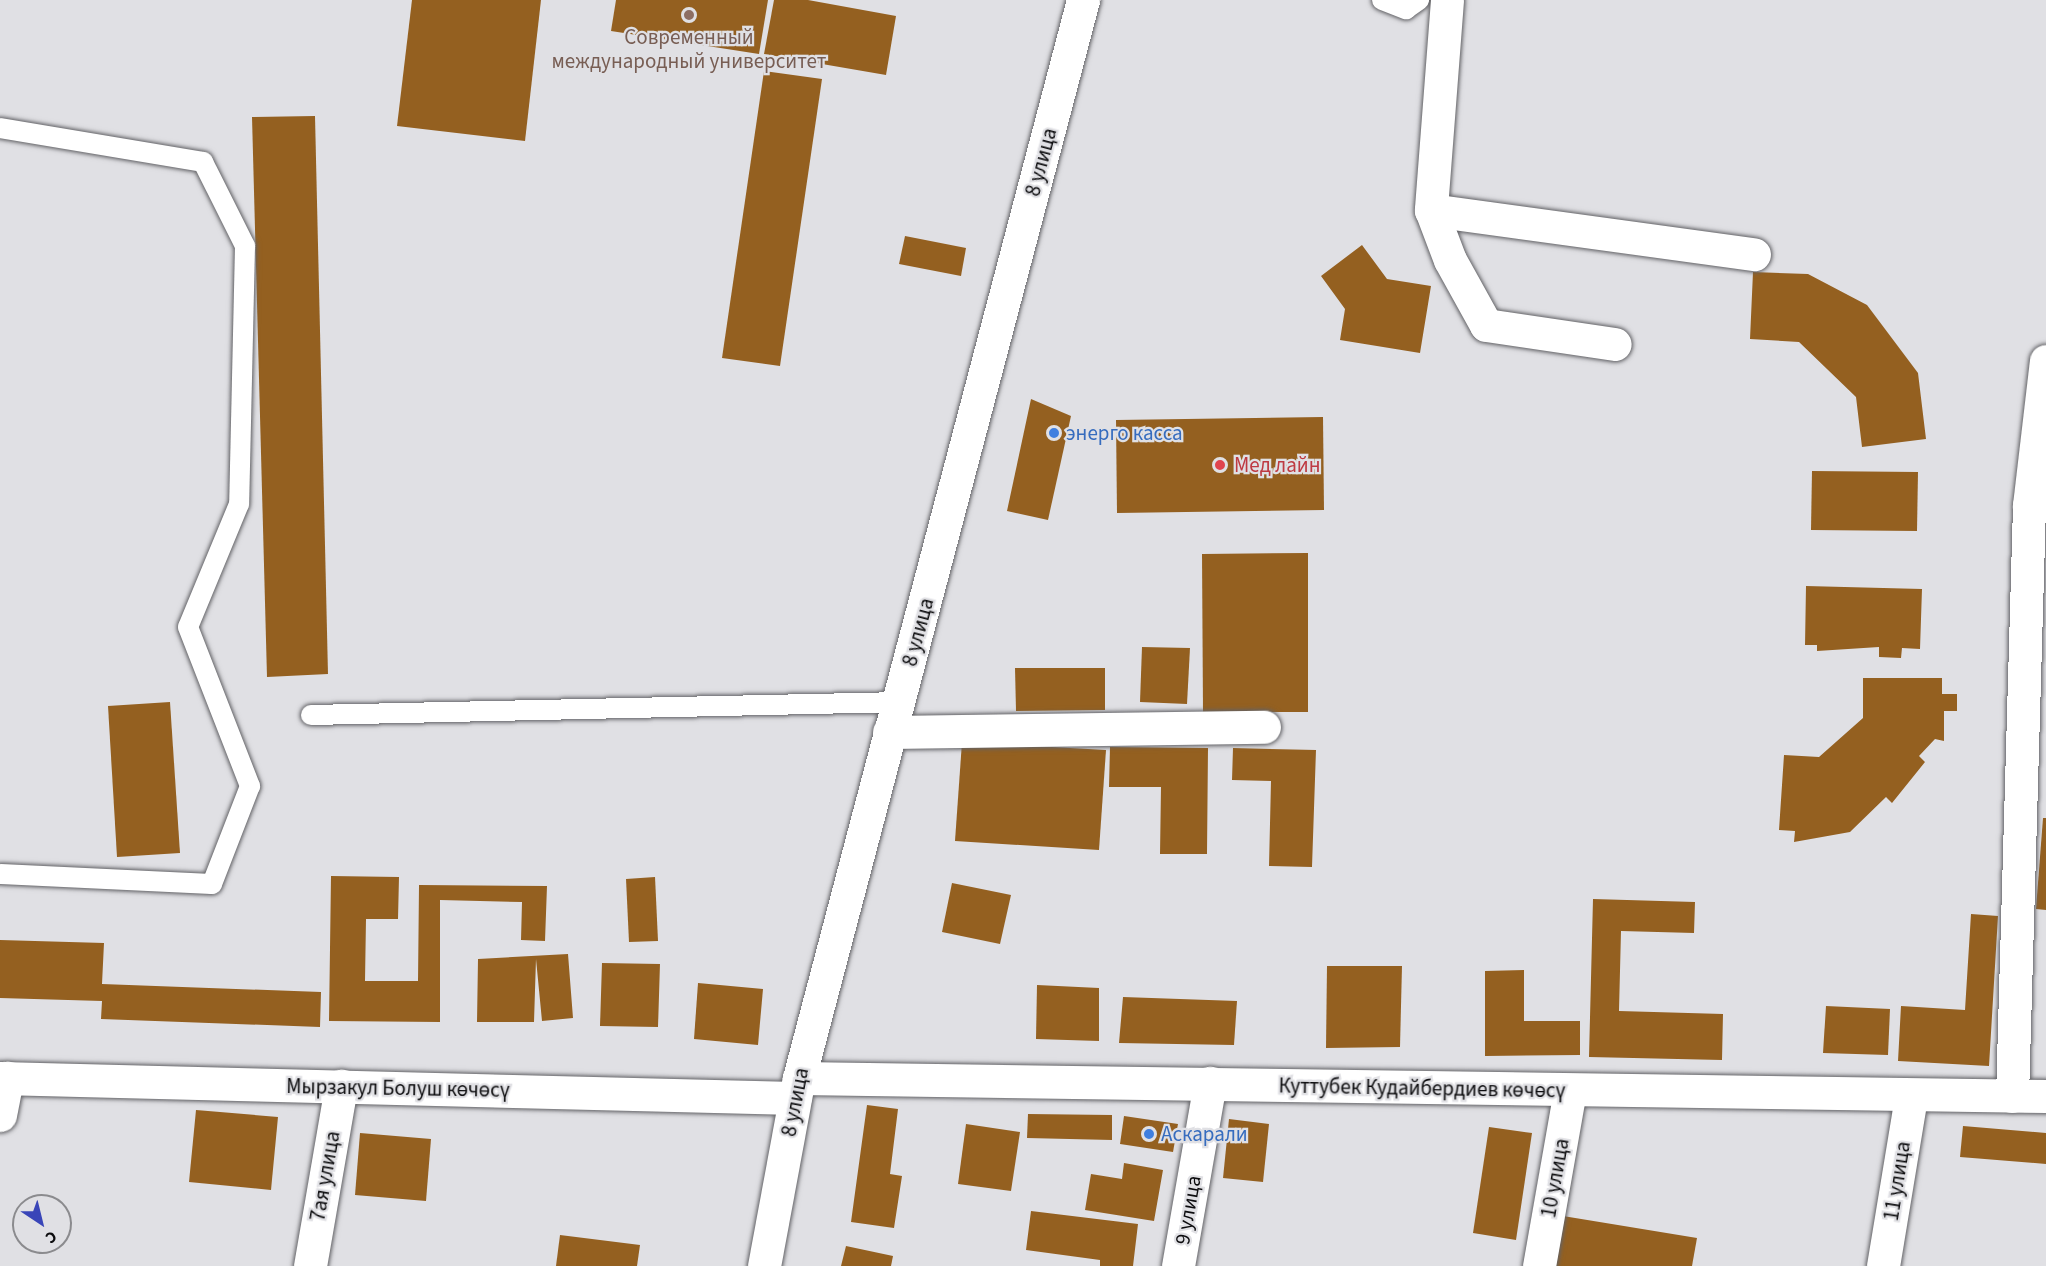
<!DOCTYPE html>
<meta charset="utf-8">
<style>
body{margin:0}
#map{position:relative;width:2046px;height:1266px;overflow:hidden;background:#e0e0e4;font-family:"Source Sans 3",sans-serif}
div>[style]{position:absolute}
.building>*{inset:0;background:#946020}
.roads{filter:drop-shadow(0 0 2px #626266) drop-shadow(0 0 2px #626266)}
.lane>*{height:20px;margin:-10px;padding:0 10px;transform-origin:10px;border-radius:10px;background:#fff}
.street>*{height:33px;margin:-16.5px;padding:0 16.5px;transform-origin:16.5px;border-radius:16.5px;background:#fff}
.dots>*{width:16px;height:16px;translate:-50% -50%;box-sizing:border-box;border:3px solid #e0e0e4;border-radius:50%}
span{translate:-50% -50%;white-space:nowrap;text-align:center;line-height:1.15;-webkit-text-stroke:4.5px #e0e0e4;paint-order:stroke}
.education-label{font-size:21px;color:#785e54}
.street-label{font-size:21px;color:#0c0c0e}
.shop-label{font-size:21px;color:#366cbe}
.left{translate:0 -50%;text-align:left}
.health-label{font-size:21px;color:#be3a42}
.north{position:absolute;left:12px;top:1194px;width:60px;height:60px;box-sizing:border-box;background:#e0e0e4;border:2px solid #8b8b8e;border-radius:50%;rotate:145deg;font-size:16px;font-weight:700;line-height:24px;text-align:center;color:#0c0c0e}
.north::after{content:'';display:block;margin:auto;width:21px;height:27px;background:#3945b8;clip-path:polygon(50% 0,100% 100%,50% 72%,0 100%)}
</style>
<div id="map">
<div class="building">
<i style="clip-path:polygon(412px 0,541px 0,525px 141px,397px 126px)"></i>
<i style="clip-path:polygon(616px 0,768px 0,759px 54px,611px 31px)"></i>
<i style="clip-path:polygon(774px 0,808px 0,896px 16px,886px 75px,764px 54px)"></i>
<i style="clip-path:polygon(764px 71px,822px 79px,780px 366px,722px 358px)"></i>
<i style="clip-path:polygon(315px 116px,328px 674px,267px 677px,252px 117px)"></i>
<i style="clip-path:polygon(905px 236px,966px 248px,961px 276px,899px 264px)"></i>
<i style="clip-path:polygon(1362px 245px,1387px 279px,1431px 286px,1420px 353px,1340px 340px,1345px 309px,1321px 276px)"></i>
<i style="clip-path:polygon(1753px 272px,1808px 274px,1867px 305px,1918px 373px,1926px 439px,1862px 447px,1856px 397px,1799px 342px,1750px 339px)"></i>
<i style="clip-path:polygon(1031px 399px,1071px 416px,1048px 520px,1007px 511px)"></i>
<i style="clip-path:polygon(1323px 417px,1324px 510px,1117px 513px,1116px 420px)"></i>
<i style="clip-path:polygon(1812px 471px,1918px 472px,1917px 531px,1811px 530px)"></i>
<i style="clip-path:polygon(1308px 553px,1308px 712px,1203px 712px,1202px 554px)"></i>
<i style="clip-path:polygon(1806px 586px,1922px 589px,1920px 649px,1902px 648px,1901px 658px,1879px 657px,1879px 647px,1817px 651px,1817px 645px,1805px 645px)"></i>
<i style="clip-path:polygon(1142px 647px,1190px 648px,1187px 704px,1140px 702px)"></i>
<i style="clip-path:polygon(1015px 668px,1105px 668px,1105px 710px,1016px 711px)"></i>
<i style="clip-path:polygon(1863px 678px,1942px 678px,1942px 694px,1957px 694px,1957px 711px,1944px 711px,1944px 741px,1935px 739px,1919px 756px,1925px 762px,1892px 803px,1886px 797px,1850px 832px,1794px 842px,1795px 831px,1779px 830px,1784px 755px,1819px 757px,1863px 718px)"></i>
<i style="clip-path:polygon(170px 702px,180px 853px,117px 857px,108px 706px)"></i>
<i style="clip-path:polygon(962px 742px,1106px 750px,1099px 850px,955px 841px)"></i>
<i style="clip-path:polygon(1110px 747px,1208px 748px,1207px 854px,1160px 854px,1161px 787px,1109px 787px)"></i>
<i style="clip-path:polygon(1233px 748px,1316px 750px,1312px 867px,1269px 866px,1271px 781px,1232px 780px)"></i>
<i style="clip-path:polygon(2043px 818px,2046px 818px,2046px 910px,2036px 909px)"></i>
<i style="clip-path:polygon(331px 876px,399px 877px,398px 919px,366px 919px,365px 981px,418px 981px,419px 885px,547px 886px,545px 941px,521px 940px,522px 902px,440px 900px,440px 1022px,329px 1021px)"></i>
<i style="clip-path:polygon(655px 877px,658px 941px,629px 942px,626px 879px)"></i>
<i style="clip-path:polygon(952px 883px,1011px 895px,1000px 944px,942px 932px)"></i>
<i style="clip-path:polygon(1593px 899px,1695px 902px,1694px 933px,1621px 931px,1619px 1011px,1723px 1014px,1722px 1060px,1589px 1057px)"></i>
<i style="clip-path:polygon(1971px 914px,1998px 916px,1989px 1066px,1898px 1061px,1901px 1006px,1965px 1010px)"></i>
<i style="clip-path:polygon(0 940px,104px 943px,102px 984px,321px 992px,320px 1027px,101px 1019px,102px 1001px,0 998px)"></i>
<i style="clip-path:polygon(568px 954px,573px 1018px,542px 1021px,536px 959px,534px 1022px,477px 1022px,478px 959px)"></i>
<i style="clip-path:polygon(602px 963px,660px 964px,658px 1027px,600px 1026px)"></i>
<i style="clip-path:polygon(1327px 966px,1402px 966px,1400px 1047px,1326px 1048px)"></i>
<i style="clip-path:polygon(1524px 970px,1524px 1021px,1580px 1021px,1580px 1055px,1485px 1056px,1485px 971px)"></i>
<i style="clip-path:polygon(698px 983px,763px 989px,758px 1045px,694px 1039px)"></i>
<i style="clip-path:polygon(1037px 985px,1099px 988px,1099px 1041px,1036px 1039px)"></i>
<i style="clip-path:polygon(1123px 997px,1237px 1001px,1234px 1045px,1119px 1043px)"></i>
<i style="clip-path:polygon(1826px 1006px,1890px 1009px,1888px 1055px,1823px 1053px)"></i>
<i style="clip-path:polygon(867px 1105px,898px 1109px,890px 1174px,902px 1176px,894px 1228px,851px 1222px)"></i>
<i style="clip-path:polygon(196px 1110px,278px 1117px,271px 1190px,189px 1182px)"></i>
<i style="clip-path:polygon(1028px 1114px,1112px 1115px,1112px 1140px,1027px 1138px)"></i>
<i style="clip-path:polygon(1124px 1116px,1178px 1124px,1173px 1152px,1120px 1144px)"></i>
<i style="clip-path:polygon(1229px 1119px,1269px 1124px,1263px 1182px,1223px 1178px)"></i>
<i style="clip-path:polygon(966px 1124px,1020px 1132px,1011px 1191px,958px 1184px)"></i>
<i style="clip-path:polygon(1963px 1126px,2046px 1133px,2046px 1164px,1960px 1157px)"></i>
<i style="clip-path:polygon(1489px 1127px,1532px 1133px,1516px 1240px,1473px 1233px)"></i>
<i style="clip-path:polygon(360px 1133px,431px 1139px,426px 1201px,355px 1195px)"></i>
<i style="clip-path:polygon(1124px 1163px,1163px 1170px,1154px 1221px,1085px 1210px,1091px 1174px,1122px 1179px)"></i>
<i style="clip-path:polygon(1031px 1211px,1138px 1224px,1133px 1266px,1100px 1266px,1100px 1260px,1026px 1250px)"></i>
<i style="clip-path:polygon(1563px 1216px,1697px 1238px,1692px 1266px,1555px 1266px)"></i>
<i style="clip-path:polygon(560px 1235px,640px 1245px,637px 1266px,556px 1266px)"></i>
<i style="clip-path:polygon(846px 1246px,893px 1256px,891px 1266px,841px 1266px)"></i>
</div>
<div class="roads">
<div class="lane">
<i style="left:1382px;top:0;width:26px;rotate:21deg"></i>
<i style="left:1406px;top:9px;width:16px;rotate:-35deg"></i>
<i style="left:0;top:128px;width:206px;rotate:9.5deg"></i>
<i style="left:203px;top:162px;width:94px;rotate:63.4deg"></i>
<i style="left:245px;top:246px;width:258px;rotate:91.3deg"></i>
<i style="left:239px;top:504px;width:133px;rotate:112.5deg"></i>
<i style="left:188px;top:627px;width:171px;rotate:68.7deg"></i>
<i style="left:250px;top:786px;width:105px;rotate:111.2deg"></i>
<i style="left:212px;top:884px;width:212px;rotate:-177.3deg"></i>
<i style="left:311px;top:715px;width:589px;rotate:-1.26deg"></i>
</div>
<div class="street">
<i style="left:1447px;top:0;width:211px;rotate:94.4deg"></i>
<i style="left:1431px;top:210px;width:326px;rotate:7.8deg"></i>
<i style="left:1431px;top:210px;width:53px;rotate:69.2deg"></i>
<i style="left:1450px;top:260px;width:74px;rotate:61deg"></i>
<i style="left:1486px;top:325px;width:130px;rotate:8.4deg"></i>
<i style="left:889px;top:732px;width:375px;rotate:-0.8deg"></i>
<i style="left:0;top:1078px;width:795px;rotate:1.44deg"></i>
<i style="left:799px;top:1078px;width:1247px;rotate:0.83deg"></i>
<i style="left:2012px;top:1096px;width:591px;rotate:-88.35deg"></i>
<i style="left:2029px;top:505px;width:145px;rotate:-83.3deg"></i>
<i style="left:0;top:1115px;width:38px;rotate:-79deg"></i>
<i style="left:310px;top:1266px;width:183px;rotate:-80.2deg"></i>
<i style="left:764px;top:1266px;width:191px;rotate:-79.5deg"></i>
<i style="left:799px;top:1078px;width:1115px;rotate:-75.24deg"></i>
<i style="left:1178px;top:1266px;width:186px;rotate:-80.1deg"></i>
<i style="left:1539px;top:1266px;width:178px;rotate:-80deg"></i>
<i style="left:1883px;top:1266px;width:172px;rotate:-80.6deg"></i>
</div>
</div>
<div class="dots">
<i style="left:689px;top:15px;background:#8d6e63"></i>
<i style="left:1054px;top:433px;background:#3f7fe0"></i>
<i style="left:1220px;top:465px;background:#e0444e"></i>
<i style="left:1149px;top:1134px;background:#3f7fe0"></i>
</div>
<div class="education-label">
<span style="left:689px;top:49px">Современный<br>международный университет</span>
</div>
<div class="street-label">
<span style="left:1041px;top:162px;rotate:-75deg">8 улица</span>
<span style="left:918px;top:632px;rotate:-75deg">8 улица</span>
<span style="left:398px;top:1088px;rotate:1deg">Мырзакул Болуш көчөсү</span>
<span style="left:1422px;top:1088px;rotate:1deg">Куттубек Кудайбердиев көчөсү</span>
<span style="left:795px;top:1102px;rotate:-79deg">8 улица</span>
<span style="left:325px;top:1176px;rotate:-80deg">7ая улица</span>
<span style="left:1555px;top:1178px;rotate:-80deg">10 улица</span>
<span style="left:1897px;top:1181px;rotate:-81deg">11 улица</span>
<span style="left:1188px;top:1210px;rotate:-80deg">9 улица</span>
</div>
<div class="shop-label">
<span class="left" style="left:1066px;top:433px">энерго касса</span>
<span class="left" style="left:1161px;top:1134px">Аскарали</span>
</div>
<div class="health-label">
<span class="left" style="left:1234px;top:465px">Мед лайн</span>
</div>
<div class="north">С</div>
</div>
